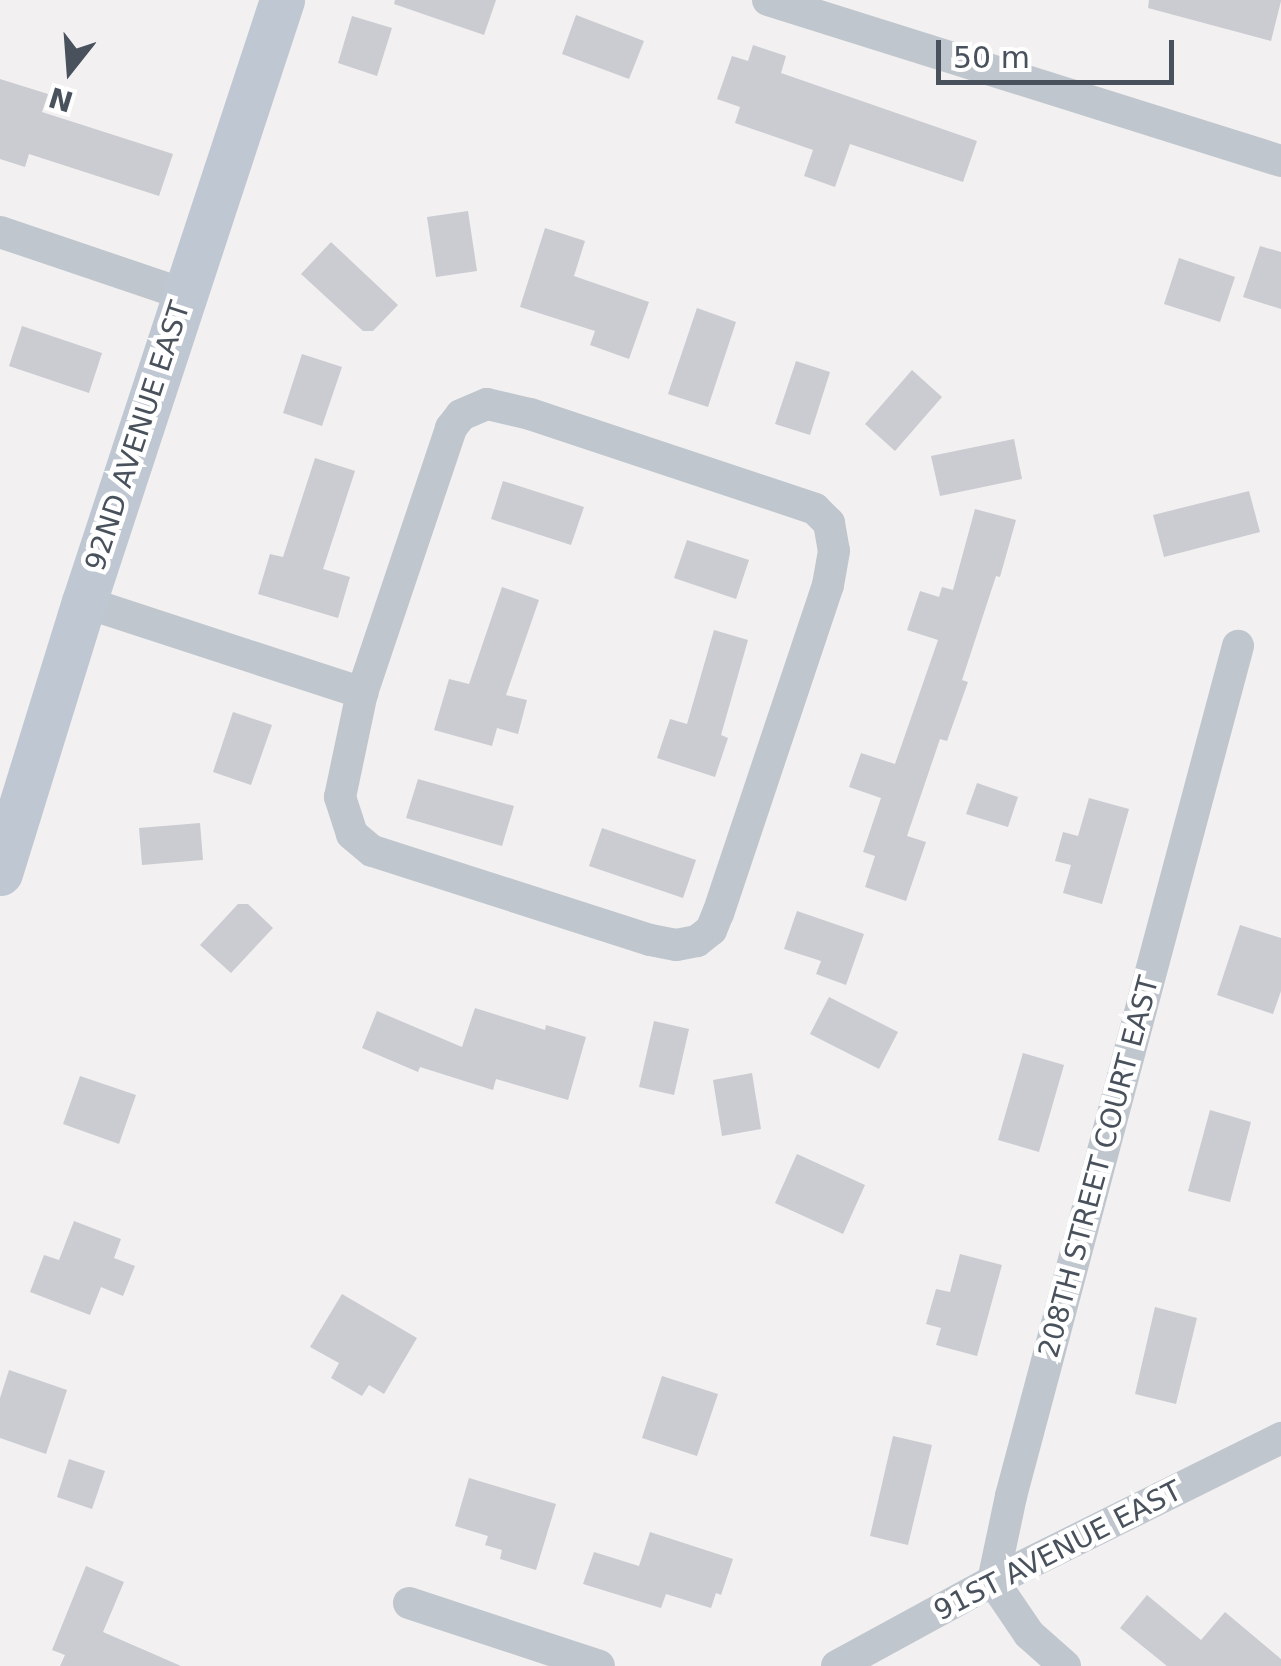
<!DOCTYPE html>
<style>
body{margin:0}
#map{position:relative;width:1281px;height:1666px;overflow:hidden;background:#f2f0f0;font-family:"DejaVu Sans",sans-serif}
div>[style]{position:absolute}
.building>*{inset:0;background:#caccd2}
.street>*{height:32px;margin:-16px;padding:0 16px;transform-origin:16px;border-radius:16px;background:#bfc6cd}
.secondary>*{height:45px;margin:-22.5px;padding:0 22.5px;transform-origin:22.5px;border-radius:22.5px;background:#bfc7d2}
span{translate:-50% -50%;white-space:nowrap;text-align:center;line-height:1.15;-webkit-text-stroke:9px #fff;paint-order:stroke}
.street-label{font-size:28px;color:#49525c}
.north{position:absolute;left:20px;top:20px;width:100px;height:100px;-webkit-text-stroke:8px #fff;paint-order:stroke;rotate:197deg;font-size:28px;font-weight:700;line-height:40px;text-align:center;color:#49525c}
.north::after{content:'';display:block;margin:auto;width:35px;height:45px;background:#49525c;clip-path:polygon(50% 0,100% 100%,50% 72%,0 100%)}
.scale{position:absolute;left:936px;top:40px;width:238px;height:45px;box-sizing:border-box;border:5px solid #49525c;border-top:0;padding-left:12px;font-size:30px;line-height:35px;white-space:nowrap;color:#49525c;-webkit-text-stroke:8px #fff;paint-order:stroke}
</style>
<div id="map">
<div class="building">
<i style="clip-path:polygon(395px 0,496px 0,484px 35px,394px 4px)"></i>
<i style="clip-path:polygon(1149px 0,1281px 0,1281px 1px,1271px 41px,1148px 8px)"></i>
<i style="clip-path:polygon(576px 15px,644px 41px,629px 79px,562px 54px)"></i>
<i style="clip-path:polygon(352px 16px,392px 28px,377px 76px,338px 63px)"></i>
<i style="clip-path:polygon(753px 45px,786px 56px,781px 73px,977px 141px,963px 182px,850px 144px,835px 187px,804px 176px,813px 150px,735px 123px,740px 107px,717px 99px,732px 56px,748px 61px)"></i>
<i style="clip-path:polygon(0 79px,48px 94px,42px 112px,173px 154px,159px 196px,29px 154px,25px 167px,0 159px)"></i>
<i style="clip-path:polygon(468px 211px,477px 271px,436px 277px,427px 217px)"></i>
<i style="clip-path:polygon(545px 228px,585px 241px,574px 276px,649px 302px,629px 359px,590px 345px,595px 331px,520px 307px)"></i>
<i style="clip-path:polygon(331px 242px,398px 305px,373px 331px,363px 331px,301px 274px)"></i>
<i style="clip-path:polygon(1260px 246px,1281px 252px,1281px 309px,1243px 297px)"></i>
<i style="clip-path:polygon(1179px 258px,1235px 277px,1220px 322px,1164px 304px)"></i>
<i style="clip-path:polygon(697px 308px,736px 322px,708px 407px,668px 394px)"></i>
<i style="clip-path:polygon(22px 326px,102px 353px,89px 393px,9px 366px)"></i>
<i style="clip-path:polygon(302px 354px,342px 367px,322px 426px,283px 413px)"></i>
<i style="clip-path:polygon(796px 361px,830px 372px,810px 435px,775px 424px)"></i>
<i style="clip-path:polygon(912px 370px,942px 397px,895px 451px,865px 424px)"></i>
<i style="clip-path:polygon(1014px 439px,1022px 479px,940px 496px,931px 456px)"></i>
<i style="clip-path:polygon(315px 458px,355px 471px,323px 569px,350px 577px,338px 618px,258px 594px,270px 554px,283px 557px)"></i>
<i style="clip-path:polygon(503px 481px,584px 507px,571px 545px,491px 519px)"></i>
<i style="clip-path:polygon(1249px 491px,1260px 532px,1164px 557px,1153px 515px)"></i>
<i style="clip-path:polygon(975px 509px,1016px 520px,1000px 577px,996px 576px,962px 680px,968px 682px,947px 741px,940px 739px,907px 836px,926px 842px,906px 901px,865px 887px,875px 856px,863px 852px,881px 798px,849px 787px,861px 753px,895px 764px,938px 640px,907px 630px,920px 591px,939px 597px,942px 587px,953px 590px)"></i>
<i style="clip-path:polygon(687px 540px,749px 560px,736px 599px,674px 578px)"></i>
<i style="clip-path:polygon(502px 587px,539px 600px,506px 695px,527px 700px,518px 734px,497px 728px,492px 746px,434px 730px,449px 679px,469px 684px)"></i>
<i style="clip-path:polygon(714px 630px,748px 640px,721px 735px,728px 738px,715px 777px,657px 758px,670px 719px,687px 724px)"></i>
<i style="clip-path:polygon(233px 712px,272px 725px,251px 785px,213px 772px)"></i>
<i style="clip-path:polygon(418px 779px,514px 806px,502px 846px,406px 818px)"></i>
<i style="clip-path:polygon(977px 783px,1018px 797px,1008px 827px,966px 814px)"></i>
<i style="clip-path:polygon(1089px 798px,1129px 809px,1102px 904px,1063px 893px,1071px 865px,1055px 861px,1063px 832px,1078px 836px)"></i>
<i style="clip-path:polygon(200px 823px,203px 860px,142px 865px,139px 828px)"></i>
<i style="clip-path:polygon(602px 828px,696px 860px,683px 898px,589px 866px)"></i>
<i style="clip-path:polygon(238px 904px,248px 904px,273px 928px,231px 973px,200px 945px)"></i>
<i style="clip-path:polygon(797px 911px,864px 934px,846px 985px,816px 974px,821px 961px,784px 949px)"></i>
<i style="clip-path:polygon(1240px 925px,1281px 938px,1281px 991px,1273px 1014px,1217px 995px)"></i>
<i style="clip-path:polygon(829px 997px,898px 1032px,879px 1069px,810px 1034px)"></i>
<i style="clip-path:polygon(475px 1008px,545px 1030px,546px 1025px,586px 1037px,568px 1100px,496px 1079px,493px 1090px,420px 1067px,418px 1072px,362px 1048px,377px 1011px,462px 1047px)"></i>
<i style="clip-path:polygon(654px 1021px,689px 1029px,674px 1095px,639px 1087px)"></i>
<i style="clip-path:polygon(1023px 1053px,1064px 1065px,1039px 1152px,998px 1140px)"></i>
<i style="clip-path:polygon(752px 1073px,761px 1129px,722px 1136px,713px 1080px)"></i>
<i style="clip-path:polygon(80px 1076px,136px 1095px,119px 1144px,63px 1124px)"></i>
<i style="clip-path:polygon(1210px 1110px,1251px 1122px,1230px 1202px,1188px 1191px)"></i>
<i style="clip-path:polygon(797px 1154px,865px 1185px,843px 1234px,775px 1203px)"></i>
<i style="clip-path:polygon(74px 1221px,121px 1239px,114px 1258px,135px 1266px,123px 1296px,101px 1287px,90px 1315px,30px 1292px,44px 1255px,59px 1260px)"></i>
<i style="clip-path:polygon(960px 1254px,1002px 1265px,977px 1356px,936px 1345px,941px 1328px,926px 1324px,936px 1289px,950px 1292px)"></i>
<i style="clip-path:polygon(342px 1294px,417px 1338px,384px 1394px,369px 1385px,362px 1396px,331px 1378px,339px 1363px,310px 1347px)"></i>
<i style="clip-path:polygon(1155px 1307px,1197px 1318px,1176px 1404px,1135px 1394px)"></i>
<i style="clip-path:polygon(9px 1370px,67px 1390px,46px 1454px,0 1438px,0 1398px)"></i>
<i style="clip-path:polygon(662px 1376px,718px 1394px,697px 1456px,642px 1438px)"></i>
<i style="clip-path:polygon(893px 1436px,932px 1445px,908px 1545px,870px 1536px)"></i>
<i style="clip-path:polygon(69px 1459px,105px 1471px,92px 1509px,57px 1497px)"></i>
<i style="clip-path:polygon(469px 1478px,556px 1504px,536px 1570px,500px 1559px,502px 1550px,485px 1545px,488px 1536px,455px 1526px)"></i>
<i style="clip-path:polygon(650px 1532px,733px 1559px,721px 1595px,716px 1593px,711px 1608px,666px 1594px,661px 1608px,583px 1584px,594px 1552px,639px 1566px)"></i>
<i style="clip-path:polygon(86px 1566px,124px 1582px,103px 1632px,181px 1666px,60px 1666px,65px 1655px,52px 1650px)"></i>
<i style="clip-path:polygon(1147px 1595px,1201px 1640px,1225px 1612px,1281px 1659px,1281px 1666px,1167px 1666px,1120px 1628px)"></i>
</div>
<div class="street">
<i style="left:768px;top:0;width:538px;rotate:17.42deg"></i>
<i style="left:0;top:232px;width:193px;rotate:18.7deg"></i>
<i style="left:487px;top:404px;width:44px;rotate:13.1deg"></i>
<i style="left:530px;top:414px;width:300px;rotate:18.4deg"></i>
<i style="left:815px;top:509px;width:20px;rotate:45deg"></i>
<i style="left:829px;top:523px;width:28px;rotate:80deg"></i>
<i style="left:834px;top:551px;width:35px;rotate:100deg"></i>
<i style="left:828px;top:585px;width:346px;rotate:108.5deg"></i>
<i style="left:718px;top:913px;width:18px;rotate:112deg"></i>
<i style="left:711px;top:930px;width:18px;rotate:142deg"></i>
<i style="left:697px;top:941px;width:21px;rotate:169deg"></i>
<i style="left:676px;top:945px;width:26px;rotate:-169deg"></i>
<i style="left:650px;top:940px;width:292px;rotate:-162.2deg"></i>
<i style="left:372px;top:851px;width:26px;rotate:-140deg"></i>
<i style="left:352px;top:834px;width:39px;rotate:-108deg"></i>
<i style="left:340px;top:797px;width:106px;rotate:-78.1deg"></i>
<i style="left:362px;top:693px;width:280px;rotate:-71.4deg"></i>
<i style="left:451px;top:428px;width:16px;rotate:-52deg"></i>
<i style="left:461px;top:415px;width:28px;rotate:-23deg"></i>
<i style="left:84px;top:602px;width:293px;rotate:18.1deg"></i>
<i style="left:409px;top:1603px;width:200px;rotate:18.3deg"></i>
<i style="left:837px;top:1666px;width:178px;rotate:-28.6deg"></i>
<i style="left:993px;top:1581px;width:322px;rotate:-26.4deg"></i>
<i style="left:1065px;top:1666px;width:48px;rotate:-138.4deg"></i>
<i style="left:1029px;top:1634px;width:64px;rotate:-124.2deg"></i>
<i style="left:993px;top:1581px;width:87px;rotate:-78deg"></i>
<i style="left:1011px;top:1496px;width:880px;rotate:-75.05deg"></i>
</div>
<div class="secondary">
<i style="left:0;top:873px;width:284px;rotate:-72.8deg"></i>
<i style="left:84px;top:602px;width:634px;rotate:-71.79deg"></i>
</div>
<div class="street-label">
<span style="left:138px;top:436px;rotate:-72deg">92ND AVENUE EAST</span>
<span style="left:1099px;top:1167px;rotate:-75deg">208TH STREET COURT EAST</span>
<span style="left:1058px;top:1551px;rotate:-27deg">91ST AVENUE EAST</span>
</div>
<div class="north">N</div>
<div class="scale">50 m</div>
</div>
